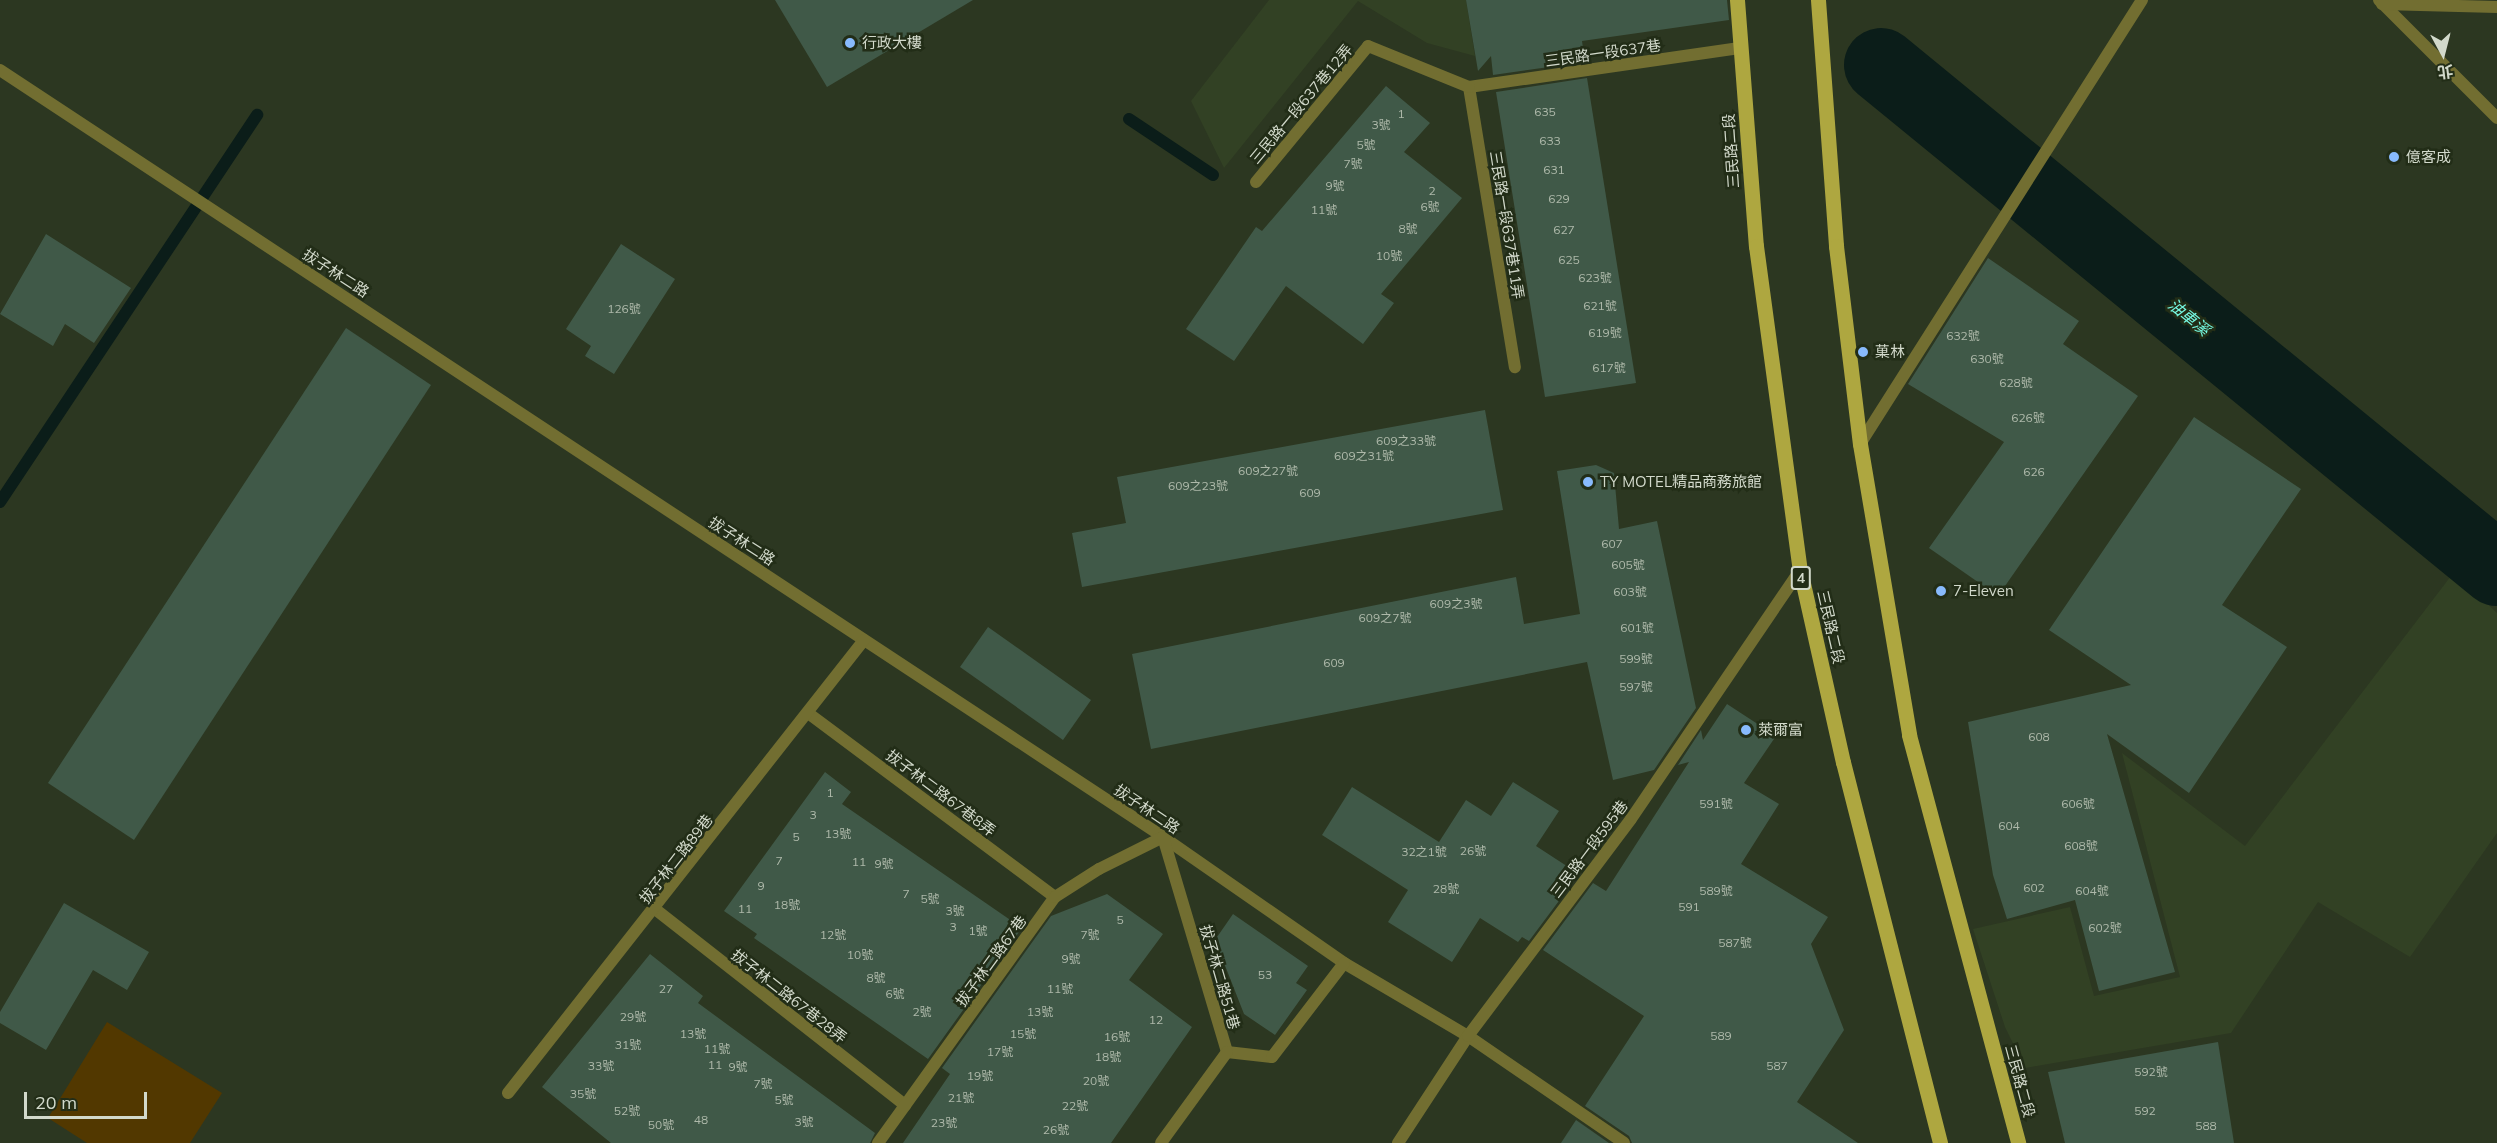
<!DOCTYPE html>
<meta charset="utf-8">
<style>
body{margin:0}
#map{position:relative;width:2497px;height:1143px;overflow:hidden;background:#2c3721;font-family:Mulish,"Noto Sans TC",sans-serif}
div>[style]{position:absolute}
.built>*{inset:0;background:#324124}
.green>*{inset:0;background:#523800}
.stream>*{height:12px;margin:-6px;padding:0 6px;transform-origin:6px;border-radius:6px;background:#0b1d19}
.river>*{height:74px;margin:-37px;padding:0 37px;transform-origin:37px;border-radius:37px;background:#0b1d19}
.building>*{inset:0;background:#405948}
.lane>*{height:12px;margin:-6px;padding:0 6px;transform-origin:6px;border-radius:6px;background:#726e31}
.street>*{height:12px;margin:-6px;padding:0 6px;transform-origin:6px;border-radius:6px;background:#726e31}
.primary>*{height:15px;margin:-7.5px;padding:0 7.5px;transform-origin:7.5px;border-radius:7.5px;background:#aea740}
.dots>*{width:16px;height:16px;translate:-50% -50%;box-sizing:border-box;border:3px solid #222d17;border-radius:50%}
span{translate:-50% -50%;white-space:nowrap;text-align:center;line-height:1.15;-webkit-text-stroke:5px #222d17;paint-order:stroke}
.number-label{font-size:12px;color:#aeb9aa}
.number-label span{-webkit-text-stroke-width:0}
.shield-label span{padding:2px 4px;background:#222d17;border:2px solid;border-radius:4px;-webkit-text-stroke-width:0}
.shield-label{font-size:14px;color:#d2d9cb;font-weight:700}
.poi-label{font-size:15px;color:#d2d9cb}
.left{translate:0 -50%;text-align:left}
.street-label{font-size:15px;color:#d2d9cb}
.water-label{font-size:16px;color:#76fbe4;font-style:italic}
.north{position:absolute;left:2413px;top:24px;width:60px;height:60px;-webkit-text-stroke:4px #222d17;paint-order:stroke;rotate:173deg;font-size:16px;font-weight:700;line-height:24px;text-align:center;color:#d2d9cb}
.north::after{content:'';display:block;margin:auto;width:21px;height:27px;background:#d2d9cb;clip-path:polygon(50% 0,100% 100%,50% 72%,0 100%)}
.scale{position:absolute;left:24px;top:1092px;width:123px;height:27px;box-sizing:border-box;border:3px solid #d2d9cb;border-top:0;padding-left:8px;font-size:18px;line-height:21px;white-space:nowrap;color:#d2d9cb;-webkit-text-stroke:4px #222d17;paint-order:stroke}
</style>
<div id="map">
<div class="built">
<i style="clip-path:polygon(1269px 0,1466px 0,1475px 56px,1427px 43px,1358px 1px,1224px 168px,1191px 101px)"></i>
<i style="clip-path:polygon(2454px 572px,2497px 613px,2497px 833px,2410px 957px,2318px 902px,2231px 1033px,2025px 1068px,2005px 1027px,1973px 929px,2070px 907px,2094px 996px,2180px 977px,2122px 753px,2245px 846px)"></i>
</div>
<div class="green">
<i style="clip-path:polygon(107px 1022px,222px 1093px,190px 1143px,87px 1143px,48px 1118px)"></i>
</div>
<div class="stream">
<i style="left:1129px;top:119px;width:101px;rotate:33.7deg"></i>
<i style="left:0;top:502px;width:465px;rotate:-56.4deg"></i>
</div>
<div class="river">
<i style="left:1881px;top:65px;width:796px;rotate:39.29deg"></i>
</div>
<div class="building">
<i style="clip-path:polygon(775px 0,973px 0,827px 87px)"></i>
<i style="clip-path:polygon(1466px 0,1727px 0,1729px 20px,1582px 41px,1585px 62px,1493px 75px,1491px 56px,1478px 71px)"></i>
<i style="clip-path:polygon(1587px 78px,1636px 383px,1545px 397px,1496px 92px)"></i>
<i style="clip-path:polygon(1386px 86px,1430px 123px,1404px 152px,1462px 198px,1381px 294px,1394px 303px,1363px 344px,1286px 286px,1234px 361px,1186px 329px,1256px 227px,1262px 231px)"></i>
<i style="clip-path:polygon(46px 234px,131px 288px,94px 343px,65px 324px,53px 346px,0 314px)"></i>
<i style="clip-path:polygon(621px 244px,675px 279px,614px 374px,585px 356px,591px 346px,566px 329px)"></i>
<i style="clip-path:polygon(1988px 258px,2079px 321px,2063px 344px,2138px 396px,1998px 596px,1929px 548px,2004px 442px,1908px 384px)"></i>
<i style="clip-path:polygon(346px 328px,431px 385px,134px 840px,48px 783px)"></i>
<i style="clip-path:polygon(1485px 410px,1503px 510px,1082px 587px,1072px 533px,1126px 523px,1117px 477px)"></i>
<i style="clip-path:polygon(2194px 417px,2301px 489px,2222px 605px,2287px 647px,2189px 793px,2107px 734px,2175px 972px,2099px 991px,2075px 900px,2007px 919px,1993px 875px,1968px 722px,2131px 685px,2049px 630px)"></i>
<i style="clip-path:polygon(1596px 465px,1614px 473px,1619px 529px,1657px 521px,1696px 708px,1654px 770px,1613px 780px,1587px 662px,1151px 749px,1132px 654px,1516px 577px,1524px 624px,1580px 614px,1557px 471px)"></i>
<i style="clip-path:polygon(988px 627px,1091px 700px,1063px 740px,960px 667px)"></i>
<i style="clip-path:polygon(1727px 704px,1776px 736px,1744px 783px,1779px 804px,1741px 864px,1828px 917px,1811px 944px,1844px 1030px,1797px 1102px,1858px 1143px,1632px 1143px,1629px 1136px,1585px 1106px,1644px 1016px,1543px 950px,1593px 883px,1606px 891px,1689px 762px,1678px 765px,1701px 730px,1703px 740px)"></i>
<i style="clip-path:polygon(825px 772px,851px 792px,842px 804px,1022px 928px,928px 1059px,754px 938px,757px 934px,724px 911px)"></i>
<i style="clip-path:polygon(1513px 782px,1559px 811px,1536px 846px,1579px 874px,1529px 941px,1522px 937px,1518px 942px,1480px 918px,1452px 962px,1388px 922px,1408px 890px,1322px 835px,1352px 787px,1439px 842px,1466px 800px,1491px 816px)"></i>
<i style="clip-path:polygon(1107px 894px,1163px 934px,1129px 980px,1192px 1027px,1111px 1143px,903px 1143px,950px 1074px,942px 1068px,1051px 916px)"></i>
<i style="clip-path:polygon(64px 903px,149px 952px,127px 990px,93px 970px,46px 1050px,0 1023px,0 1012px)"></i>
<i style="clip-path:polygon(1233px 914px,1308px 966px,1296px 983px,1307px 990px,1275px 1035px,1244px 1014px,1215px 940px)"></i>
<i style="clip-path:polygon(650px 954px,703px 996px,698px 1003px,875px 1133px,870px 1143px,611px 1143px,542px 1087px)"></i>
<i style="clip-path:polygon(2218px 1042px,2234px 1143px,2065px 1143px,2048px 1072px)"></i>
<i style="clip-path:polygon(1576px 1120px,1609px 1143px,1561px 1143px)"></i>
</div>
<div class="lane">
<i style="left:0;top:70px;width:1393px;rotate:33.4deg"></i>
<i style="left:1163px;top:837px;width:221px;rotate:34.8deg"></i>
<i style="left:1344px;top:963px;width:144px;rotate:30.5deg"></i>
<i style="left:1468px;top:1036px;width:189px;rotate:34.4deg"></i>
<i style="left:1469px;top:87px;width:284px;rotate:80.7deg"></i>
<i style="left:1469px;top:87px;width:275px;rotate:-8.2deg"></i>
<i style="left:1256px;top:182px;width:176px;rotate:-50.5deg"></i>
<i style="left:1368px;top:46px;width:109px;rotate:22.1deg"></i>
<i style="left:1860px;top:444px;width:526px;rotate:-57.58deg"></i>
<i style="left:808px;top:713px;width:308px;rotate:36.7deg"></i>
<i style="left:655px;top:909px;width:318px;rotate:38.1deg"></i>
<i style="left:1227px;top:1052px;width:45px;rotate:6.3deg"></i>
<i style="left:1272px;top:1057px;width:118px;rotate:-52.5deg"></i>
<i style="left:508px;top:1093px;width:576px;rotate:-51.84deg"></i>
<i style="left:878px;top:1143px;width:303px;rotate:-54.3deg"></i>
<i style="left:1055px;top:897px;width:52px;rotate:-32.5deg"></i>
<i style="left:1099px;top:869px;width:72px;rotate:-26.6deg"></i>
<i style="left:1163px;top:837px;width:224px;rotate:73.4deg"></i>
<i style="left:1227px;top:1052px;width:112px;rotate:126deg"></i>
<i style="left:1398px;top:1143px;width:128px;rotate:-56.8deg"></i>
<i style="left:1468px;top:1036px;width:271px;rotate:-53.1deg"></i>
<i style="left:1631px;top:819px;width:301px;rotate:-55.8deg"></i>
</div>
<div class="street">
<i style="left:2379px;top:0;width:167px;rotate:45deg"></i>
<i style="left:2382px;top:4px;width:115px;rotate:1.5deg"></i>
</div>
<div class="primary">
<i style="left:1737px;top:0;width:247px;rotate:85.6deg"></i>
<i style="left:1756px;top:246px;width:327px;rotate:82.3deg"></i>
<i style="left:1800px;top:570px;width:197px;rotate:77.4deg"></i>
<i style="left:1843px;top:762px;width:393px;rotate:75.7deg"></i>
<i style="left:1818px;top:0;width:247px;rotate:85.8deg"></i>
<i style="left:1836px;top:246px;width:199px;rotate:83.1deg"></i>
<i style="left:1860px;top:444px;width:295px;rotate:80.4deg"></i>
<i style="left:1909px;top:735px;width:422px;rotate:75deg"></i>
</div>
<div class="dots">
<i style="left:850px;top:43px;background:#88bafc"></i>
<i style="left:2394px;top:157px;background:#88bafc"></i>
<i style="left:1863px;top:352px;background:#88bafc"></i>
<i style="left:1588px;top:482px;background:#88bafc"></i>
<i style="left:1941px;top:591px;background:#88bafc"></i>
<i style="left:1746px;top:730px;background:#88bafc"></i>
</div>
<div class="number-label">
<span style="left:1545px;top:112px">635</span>
<span style="left:1401px;top:114px">1</span>
<span style="left:1381px;top:125px">3號</span>
<span style="left:1550px;top:141px">633</span>
<span style="left:1366px;top:145px">5號</span>
<span style="left:1353px;top:164px">7號</span>
<span style="left:1554px;top:170px">631</span>
<span style="left:1335px;top:186px">9號</span>
<span style="left:1432px;top:191px">2</span>
<span style="left:1559px;top:199px">629</span>
<span style="left:1430px;top:207px">6號</span>
<span style="left:1324px;top:210px">11號</span>
<span style="left:1408px;top:229px">8號</span>
<span style="left:1564px;top:230px">627</span>
<span style="left:1389px;top:256px">10號</span>
<span style="left:1569px;top:260px">625</span>
<span style="left:1595px;top:278px">623號</span>
<span style="left:1600px;top:306px">621號</span>
<span style="left:624px;top:309px">126號</span>
<span style="left:1605px;top:333px">619號</span>
<span style="left:1963px;top:336px">632號</span>
<span style="left:1987px;top:359px">630號</span>
<span style="left:1609px;top:368px">617號</span>
<span style="left:2016px;top:383px">628號</span>
<span style="left:2028px;top:418px">626號</span>
<span style="left:1406px;top:441px">609之33號</span>
<span style="left:1364px;top:456px">609之31號</span>
<span style="left:1268px;top:471px">609之27號</span>
<span style="left:2034px;top:472px">626</span>
<span style="left:1198px;top:486px">609之23號</span>
<span style="left:1310px;top:493px">609</span>
<span style="left:1612px;top:544px">607</span>
<span style="left:1628px;top:565px">605號</span>
<span style="left:1630px;top:592px">603號</span>
<span style="left:1456px;top:604px">609之3號</span>
<span style="left:1385px;top:618px">609之7號</span>
<span style="left:1637px;top:628px">601號</span>
<span style="left:1636px;top:659px">599號</span>
<span style="left:1334px;top:663px">609</span>
<span style="left:1636px;top:687px">597號</span>
<span style="left:2039px;top:737px">608</span>
<span style="left:830px;top:793px">1</span>
<span style="left:1716px;top:804px">591號</span>
<span style="left:2078px;top:804px">606號</span>
<span style="left:813px;top:815px">3</span>
<span style="left:2009px;top:826px">604</span>
<span style="left:838px;top:834px">13號</span>
<span style="left:796px;top:837px">5</span>
<span style="left:2081px;top:846px">608號</span>
<span style="left:1473px;top:851px">26號</span>
<span style="left:1424px;top:852px">32之1號</span>
<span style="left:779px;top:861px">7</span>
<span style="left:859px;top:862px">11</span>
<span style="left:884px;top:864px">9號</span>
<span style="left:761px;top:886px">9</span>
<span style="left:2034px;top:888px">602</span>
<span style="left:1446px;top:889px">28號</span>
<span style="left:1716px;top:891px">589號</span>
<span style="left:2092px;top:891px">604號</span>
<span style="left:906px;top:894px">7</span>
<span style="left:930px;top:899px">5號</span>
<span style="left:787px;top:905px">18號</span>
<span style="left:1689px;top:907px">591</span>
<span style="left:745px;top:909px">11</span>
<span style="left:955px;top:911px">3號</span>
<span style="left:1120px;top:920px">5</span>
<span style="left:953px;top:927px">3</span>
<span style="left:2105px;top:928px">602號</span>
<span style="left:978px;top:931px">1號</span>
<span style="left:833px;top:935px">12號</span>
<span style="left:1090px;top:935px">7號</span>
<span style="left:1735px;top:943px">587號</span>
<span style="left:860px;top:955px">10號</span>
<span style="left:1071px;top:959px">9號</span>
<span style="left:1265px;top:975px">53</span>
<span style="left:876px;top:978px">8號</span>
<span style="left:666px;top:989px">27</span>
<span style="left:1060px;top:989px">11號</span>
<span style="left:895px;top:994px">6號</span>
<span style="left:922px;top:1012px">2號</span>
<span style="left:1040px;top:1012px">13號</span>
<span style="left:633px;top:1017px">29號</span>
<span style="left:1156px;top:1020px">12</span>
<span style="left:693px;top:1034px">13號</span>
<span style="left:1023px;top:1034px">15號</span>
<span style="left:1721px;top:1036px">589</span>
<span style="left:1117px;top:1037px">16號</span>
<span style="left:628px;top:1045px">31號</span>
<span style="left:717px;top:1049px">11號</span>
<span style="left:1000px;top:1052px">17號</span>
<span style="left:1108px;top:1057px">18號</span>
<span style="left:715px;top:1065px">11</span>
<span style="left:601px;top:1066px">33號</span>
<span style="left:1777px;top:1066px">587</span>
<span style="left:738px;top:1067px">9號</span>
<span style="left:2151px;top:1072px">592號</span>
<span style="left:980px;top:1076px">19號</span>
<span style="left:1096px;top:1081px">20號</span>
<span style="left:763px;top:1084px">7號</span>
<span style="left:583px;top:1094px">35號</span>
<span style="left:961px;top:1098px">21號</span>
<span style="left:784px;top:1100px">5號</span>
<span style="left:1075px;top:1106px">22號</span>
<span style="left:627px;top:1111px">52號</span>
<span style="left:2145px;top:1111px">592</span>
<span style="left:701px;top:1120px">48</span>
<span style="left:804px;top:1122px">3號</span>
<span style="left:944px;top:1123px">23號</span>
<span style="left:661px;top:1125px">50號</span>
<span style="left:2206px;top:1126px">588</span>
<span style="left:1056px;top:1130px">26號</span>
</div>
<div class="shield-label">
<span style="left:1801px;top:578px">4</span>
</div>
<div class="poi-label">
<span class="left" style="left:862px;top:43px">行政大樓</span>
<span class="left" style="left:2406px;top:157px">億客成</span>
<span class="left" style="left:1875px;top:352px">菓林</span>
<span class="left" style="left:1600px;top:482px">TY MOTEL精品商務旅館</span>
<span class="left" style="left:1953px;top:591px">7-Eleven</span>
<span class="left" style="left:1758px;top:730px">萊爾富</span>
</div>
<div class="street-label">
<span style="left:1603px;top:53px;rotate:-8deg">三民路一段637巷</span>
<span style="left:1301px;top:104px;rotate:-50deg">三民路一段637巷12弄</span>
<span style="left:1731px;top:151px;rotate:-94deg">三民路二段</span>
<span style="left:1507px;top:225px;rotate:81deg">三民路一段637巷11弄</span>
<span style="left:336px;top:273px;rotate:33deg">拔子林二路</span>
<span style="left:742px;top:541px;rotate:33deg">拔子林二路</span>
<span style="left:1831px;top:627px;rotate:77deg">三民路二段</span>
<span style="left:941px;top:793px;rotate:37deg">拔子林二路67巷8弄</span>
<span style="left:1147px;top:809px;rotate:34deg">拔子林二路</span>
<span style="left:1589px;top:849px;rotate:-53deg">三民路一段595巷</span>
<span style="left:676px;top:859px;rotate:-52deg">拔子林二路89巷</span>
<span style="left:991px;top:961px;rotate:-54deg">拔子林二路67巷</span>
<span style="left:1220px;top:977px;rotate:74deg">拔子林二路51巷</span>
<span style="left:789px;top:996px;rotate:38deg">拔子林二路67巷28弄</span>
<span style="left:2020px;top:1081px;rotate:75deg">三民路二段</span>
</div>
<div class="water-label">
<span style="left:2189px;top:317px;rotate:39deg">油車溪</span>
</div>
<div class="north">北</div>
<div class="scale">20 m</div>
</div>
